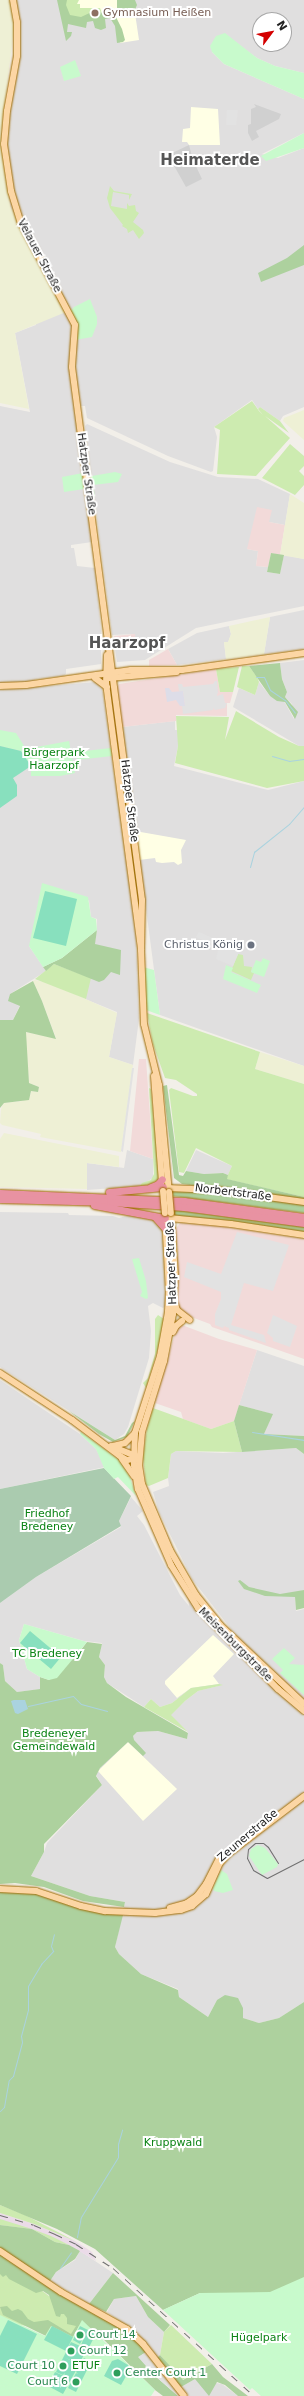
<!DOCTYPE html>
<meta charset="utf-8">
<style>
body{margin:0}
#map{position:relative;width:304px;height:2396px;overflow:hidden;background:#f2efe9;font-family:"DejaVu Sans",sans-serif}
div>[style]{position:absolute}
.residential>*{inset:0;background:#e0dfdf}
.commercial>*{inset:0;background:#f2dad9}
.industrial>*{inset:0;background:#ebdbe8}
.education>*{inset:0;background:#ffffe5}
.religious>*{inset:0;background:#d0d0d0}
.farmland>*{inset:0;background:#eef0d5}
.grass>*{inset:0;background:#cdebb0}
.forest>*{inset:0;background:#add19e}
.cemetery>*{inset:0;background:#aacbaf}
.park>*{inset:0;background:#c8facc}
.pitch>*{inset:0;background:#88e0be}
.parking>*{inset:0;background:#e2e2e2}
.plaza>*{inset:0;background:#dddde8}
.water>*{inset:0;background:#aad3df}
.stream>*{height:1px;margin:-0.5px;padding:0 0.5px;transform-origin:0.5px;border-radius:0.5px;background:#aad3df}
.roads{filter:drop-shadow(0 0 1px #a06b00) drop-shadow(0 0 1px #a06b00)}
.major>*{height:6px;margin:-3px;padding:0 3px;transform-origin:3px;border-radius:3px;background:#fcd6a4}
.highway>*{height:7px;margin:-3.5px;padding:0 3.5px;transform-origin:3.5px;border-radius:3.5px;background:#e892a2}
.tram>*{height:1px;margin:-0.5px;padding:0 0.5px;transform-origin:0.5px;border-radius:0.5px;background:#707070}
.rail>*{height:1px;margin-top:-0.5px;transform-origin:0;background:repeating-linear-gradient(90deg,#707070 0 8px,transparent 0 16px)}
.bridges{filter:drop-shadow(0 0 1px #a06b00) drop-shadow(0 0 1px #a06b00)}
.major-bridge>*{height:6px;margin:-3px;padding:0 3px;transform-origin:3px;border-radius:3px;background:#fcd6a4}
.dots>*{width:11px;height:11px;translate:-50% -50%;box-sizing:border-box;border:2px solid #fff;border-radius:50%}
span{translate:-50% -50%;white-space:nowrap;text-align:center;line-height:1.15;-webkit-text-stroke:4px #fff;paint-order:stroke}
.education-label{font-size:11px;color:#785e54}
.left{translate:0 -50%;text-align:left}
.street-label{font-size:11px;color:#222}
.park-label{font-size:11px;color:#0c8416}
.worship-label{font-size:11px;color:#5b616d}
.right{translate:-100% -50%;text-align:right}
.leisure-label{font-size:11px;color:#27864d}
.district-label{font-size:15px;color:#555;font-weight:700}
.north{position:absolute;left:252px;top:12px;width:40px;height:40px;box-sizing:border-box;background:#fff;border:1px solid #a7a7a7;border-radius:50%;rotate:58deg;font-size:11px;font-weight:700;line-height:16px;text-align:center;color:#222}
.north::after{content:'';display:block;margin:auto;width:14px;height:18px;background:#d40000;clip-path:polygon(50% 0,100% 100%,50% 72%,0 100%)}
</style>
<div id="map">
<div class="residential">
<i style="clip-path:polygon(evenodd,15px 0,304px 0,304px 73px,275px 66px,257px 58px,242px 47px,212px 52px,224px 64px,304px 99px,304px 133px,262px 154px,278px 158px,304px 148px,304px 407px,283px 416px,280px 421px,260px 407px,258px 409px,252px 400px,214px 427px,217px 437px,213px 471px,211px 472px,168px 456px,87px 418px,85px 406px,81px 406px,78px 395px,72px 332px,69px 368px,92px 542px,71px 545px,71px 548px,74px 548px,77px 566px,95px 568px,101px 630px,101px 664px,66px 669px,66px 674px,63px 676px,36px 679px,31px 682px,0 683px,0 406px,30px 412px,15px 333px,36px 325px,28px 242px,10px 207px,1px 134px,17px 72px,15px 0,260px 20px,284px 20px,284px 44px,260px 44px,260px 20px)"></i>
<i style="clip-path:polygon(87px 424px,170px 462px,218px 477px,258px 479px,290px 494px,285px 525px,269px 522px,247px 549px,258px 551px,256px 566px,268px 567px,267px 572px,280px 574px,284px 555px,304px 559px,304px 606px,196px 628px,145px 660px,117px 662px,115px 649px,129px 648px,135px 634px,112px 635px,85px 426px)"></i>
<i style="clip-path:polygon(304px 610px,304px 649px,264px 654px,270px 617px)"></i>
<i style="clip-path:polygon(229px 626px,231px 634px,228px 643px,224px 642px,226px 659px,177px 665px,168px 649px,197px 633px)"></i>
<i style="clip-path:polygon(304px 660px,304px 746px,299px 746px,233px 707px,239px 688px,255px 695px,259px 682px,270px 696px,284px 701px,294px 719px,292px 704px,285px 697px,287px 692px,282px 679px,280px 663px)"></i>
<i style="clip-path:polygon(96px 682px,101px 685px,103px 693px,136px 935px,139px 1019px,133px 1065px,109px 1057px,117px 1012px,85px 999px,97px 930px,97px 919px,91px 917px,89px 900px,29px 946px,46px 971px,10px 994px,9px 1001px,20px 1005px,13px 1020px,0 1020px,0 690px)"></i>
<i style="clip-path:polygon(175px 721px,175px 730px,178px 730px,178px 746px,174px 766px,268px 790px,304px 781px,304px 1066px,160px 1015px,122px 727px)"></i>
<i style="clip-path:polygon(127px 1150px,153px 1159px,153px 1178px,140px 1186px,87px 1190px,87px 1163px,124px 1168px)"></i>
<i style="clip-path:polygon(196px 1150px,232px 1166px,228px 1175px,223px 1173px,204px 1174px,186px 1171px)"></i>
<i style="clip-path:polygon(0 1212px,68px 1213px,69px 1215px,113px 1216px,119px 1218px,130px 1215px,153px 1220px,162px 1229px,166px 1305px,163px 1308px,153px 1303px,148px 1306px,151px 1331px,149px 1358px,128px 1427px,124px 1434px,115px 1440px,0 1367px)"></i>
<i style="clip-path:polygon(257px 1350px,304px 1366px,304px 1436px,264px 1434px,272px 1414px,239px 1405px)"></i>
<i style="clip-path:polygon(0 1380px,80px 1434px,96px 1449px,105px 1467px,0 1489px)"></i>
<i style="clip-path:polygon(296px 1448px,304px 1454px,304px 1590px,295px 1593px,296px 1611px,304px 1609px,304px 2002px,279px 2018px,259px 2023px,243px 2018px,243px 2008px,217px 2000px,208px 2017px,179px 1997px,178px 1989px,141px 1974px,119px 1954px,115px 1947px,125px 1902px,90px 1896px,31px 1876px,44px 1852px,47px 1843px,102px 1785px,96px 1775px,100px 1768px,137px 1732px,158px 1731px,187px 1739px,188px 1732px,170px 1715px,185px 1701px,198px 1691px,222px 1685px,191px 1688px,172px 1703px,160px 1707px,151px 1699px,144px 1707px,107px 1683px,104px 1677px,105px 1665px,99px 1657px,102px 1643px,84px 1641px,24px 1624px,19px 1640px,23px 1655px,27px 1669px,40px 1677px,41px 1684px,41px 1689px,17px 1692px,5px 1681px,3px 1665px,0 1663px,0 1603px,36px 1577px,121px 1527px,119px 1521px,131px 1497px,143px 1511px,137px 1516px,144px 1525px,180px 1595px,189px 1606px,188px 1595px,224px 1636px,231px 1629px,192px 1579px,159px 1512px,153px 1492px,169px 1486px,168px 1478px,171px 1454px,176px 1451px,223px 1453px)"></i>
<i style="clip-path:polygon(80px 2251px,113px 2273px,89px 2304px,50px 2281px,56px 2272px,75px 2260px)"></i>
<i style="clip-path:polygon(136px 2296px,148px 2317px,164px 2332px,160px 2355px,157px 2358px,128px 2327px,107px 2312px,114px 2299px)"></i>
<i style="clip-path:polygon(195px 2379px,222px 2384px,238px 2396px,189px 2396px,181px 2387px)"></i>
</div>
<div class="commercial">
<i style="clip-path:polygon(257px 507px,272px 510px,269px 522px,285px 525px,280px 555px,271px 553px,268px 567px,256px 566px,258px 551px,247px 549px)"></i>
<i style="clip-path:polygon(135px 634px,136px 646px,115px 649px,114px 636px)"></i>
<i style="clip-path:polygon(168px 649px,177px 665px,149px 666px,149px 660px)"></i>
<i style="clip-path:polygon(216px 669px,220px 692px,233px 692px,230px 703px,227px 703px,227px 716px,176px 715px,176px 721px,122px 727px,117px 687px,119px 684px)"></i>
<i style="clip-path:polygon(139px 1059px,146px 1059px,153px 1159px,130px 1151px)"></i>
<i style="clip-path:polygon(180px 1223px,220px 1226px,304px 1239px,304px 1359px,212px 1327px,210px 1324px,186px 1315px,178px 1307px,178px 1251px,175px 1230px)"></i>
<i style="clip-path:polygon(182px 1325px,219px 1339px,257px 1350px,234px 1421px,211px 1429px,183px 1419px,181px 1412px,155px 1403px,176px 1330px)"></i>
</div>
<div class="industrial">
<i style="clip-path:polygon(0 2213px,34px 2224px,75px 2241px,92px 2252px,96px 2261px,69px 2245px,32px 2229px,0 2225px)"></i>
</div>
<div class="education">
<i style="clip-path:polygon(64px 0,133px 0,139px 40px,120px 43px,115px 15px,68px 23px)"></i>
<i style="clip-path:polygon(191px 107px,218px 109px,220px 145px,189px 145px,187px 142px,182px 142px,183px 129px,190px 128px)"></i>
<i style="clip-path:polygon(135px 831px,186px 840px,181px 850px,182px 863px,178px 865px,174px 862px,162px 863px,156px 862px,155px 858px,139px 860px)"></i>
<i style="clip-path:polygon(213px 1635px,234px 1654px,213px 1676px,219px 1684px,191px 1688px,177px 1698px,165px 1684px,165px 1681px)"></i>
<i style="clip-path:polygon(128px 1742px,177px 1789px,143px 1821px,98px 1771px)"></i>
</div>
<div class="religious">
<i style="clip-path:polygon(254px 104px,281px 114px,279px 119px,256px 131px,259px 137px,252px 141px,248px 133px,248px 125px,251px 124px,251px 109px,256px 107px)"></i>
<i style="clip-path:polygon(189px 145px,193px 160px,202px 179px,186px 187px,168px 155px)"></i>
</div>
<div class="farmland">
<i style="clip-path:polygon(0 0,10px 0,14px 28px,1px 134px,10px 206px,66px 312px,15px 333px,29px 409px,0 403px)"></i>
<i style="clip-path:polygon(304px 410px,304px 440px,283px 421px,284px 418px)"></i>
<i style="clip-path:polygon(290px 494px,304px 503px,304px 559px,280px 555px)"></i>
<i style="clip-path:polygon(270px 617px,264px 654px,226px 659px,224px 642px,228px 642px,231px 634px,229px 626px)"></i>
<i style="clip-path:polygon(35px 980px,52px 984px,117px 1013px,109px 1057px,133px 1065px,121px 1152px,40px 1137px,41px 1134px,2px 1125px,0 1123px,1px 1109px,3px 1103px,22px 1101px,31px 1094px,31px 1091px,38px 1092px,39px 1087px,29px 1083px,25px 1032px,56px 1038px,42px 1001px,33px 981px)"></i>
<i style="clip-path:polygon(260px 1052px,304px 1066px,304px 1084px,255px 1069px)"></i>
<i style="clip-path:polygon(4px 1133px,119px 1156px,119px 1167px,87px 1163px,87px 1189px,0 1187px,0 1139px)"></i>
</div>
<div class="grass">
<i style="clip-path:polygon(62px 0,79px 0,77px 4px,80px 4px,80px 8px,100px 8px,102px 13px,117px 11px,117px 1px,133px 0,118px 13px,67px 21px)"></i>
<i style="clip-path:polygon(110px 186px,114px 191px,132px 194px,129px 200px,129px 195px,113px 192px,111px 206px,127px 209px,127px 203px,129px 206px,135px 205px,136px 211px,133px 213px,136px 211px,139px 213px,133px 222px,143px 230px,144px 233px,139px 239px,133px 230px,128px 233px,127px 229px,122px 226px,123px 225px,110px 208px,107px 198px)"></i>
<i style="clip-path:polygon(252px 401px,259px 411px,263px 415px,258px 409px,260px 407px,280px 421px,289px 433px,265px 416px,290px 438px,256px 476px,217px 474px,220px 430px,214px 427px)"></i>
<i style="clip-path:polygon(290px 444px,304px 456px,304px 466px,299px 471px,304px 476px,304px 485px,295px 495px,262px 478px)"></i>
<i style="clip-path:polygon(242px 666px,249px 666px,257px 677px,259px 682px,255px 695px,237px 687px)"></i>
<i style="clip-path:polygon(239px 667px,233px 692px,220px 692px,216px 669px)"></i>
<i style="clip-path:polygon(236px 711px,279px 737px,299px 746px,304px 746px,304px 781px,267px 788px,175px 763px,178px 746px,176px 716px,229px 717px,225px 740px)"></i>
<i style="clip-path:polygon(118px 754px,120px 754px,139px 890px,135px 888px)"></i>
<i style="clip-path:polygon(238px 954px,243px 955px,244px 966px,252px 967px,251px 972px,254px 973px,251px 980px,231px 971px)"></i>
<i style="clip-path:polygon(54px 964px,91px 978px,86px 999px,35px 979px)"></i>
<i style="clip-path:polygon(147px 1013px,260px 1052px,255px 1069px,304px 1084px,304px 1197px,226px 1179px,232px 1166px,196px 1148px,184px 1173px,179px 1172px,169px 1090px,171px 1088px,193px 1096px,197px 1096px,197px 1094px,176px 1080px,165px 1078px,153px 1044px)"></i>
<i style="clip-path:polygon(149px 1088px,151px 1089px,159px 1175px,157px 1180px,151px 1184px,140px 1186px,142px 1183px,151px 1180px,154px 1174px)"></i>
<i style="clip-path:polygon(158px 1315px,164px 1319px,160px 1342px,146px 1388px,143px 1383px,148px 1378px,155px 1354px,155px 1319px)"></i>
<i style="clip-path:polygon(153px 1408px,211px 1429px,234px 1421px,242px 1452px,176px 1451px,171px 1454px,168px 1478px,149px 1486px,146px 1485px,143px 1457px,147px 1429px)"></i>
<i style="clip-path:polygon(219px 1684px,223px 1685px,198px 1691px,185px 1701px,171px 1715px,188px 1732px,144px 1707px,151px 1699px,160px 1707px,172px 1703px,191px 1688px)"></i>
<i style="clip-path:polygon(0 2205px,25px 2215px,75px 2241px,34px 2224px,0 2213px)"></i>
<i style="clip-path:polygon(0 2219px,32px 2229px,51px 2236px,69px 2245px,55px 2242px,32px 2229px,0 2225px)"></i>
<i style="clip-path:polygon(0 2267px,34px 2285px,82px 2320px,73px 2337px,0 2320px)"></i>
<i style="clip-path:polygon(171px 2325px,212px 2364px,182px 2380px,160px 2355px,164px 2332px)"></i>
</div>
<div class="forest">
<i style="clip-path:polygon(57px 0,67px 0,66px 5px,70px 15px,81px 17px,96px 10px,102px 13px,117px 11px,117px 0,135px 0,137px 5px,134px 12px,116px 17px,122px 29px,125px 40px,123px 42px,117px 43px,115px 26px,110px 18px,105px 19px,106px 28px,101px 30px,95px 28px,93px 21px,87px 22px,86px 28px,68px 24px,67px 32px,72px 32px,71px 36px,66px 41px)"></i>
<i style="clip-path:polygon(304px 245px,304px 265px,261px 282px,258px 273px,287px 258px)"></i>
<i style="clip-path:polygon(271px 553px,284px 555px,280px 574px,267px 572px)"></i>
<i style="clip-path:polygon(280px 663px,282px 679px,287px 692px,285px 697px,298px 712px,295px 719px,285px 702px,277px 701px,270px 696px,249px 666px)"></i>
<i style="clip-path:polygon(97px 930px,95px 944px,121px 950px,120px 975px,111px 972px,104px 980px,99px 982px,54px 964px,46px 971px,43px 967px,62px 958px)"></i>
<i style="clip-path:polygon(33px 981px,42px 1001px,56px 1039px,26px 1032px,29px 1083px,39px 1087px,38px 1092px,31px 1091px,29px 1100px,4px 1103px,0 1108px,0 1020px,13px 1020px,20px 1006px,8px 1001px,10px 994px)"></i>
<i style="clip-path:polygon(167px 1085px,179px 1175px,183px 1176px,186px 1171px,204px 1174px,223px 1173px,228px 1175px,227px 1179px,304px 1197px,304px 1200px,182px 1184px,174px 1178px,163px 1086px)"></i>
<i style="clip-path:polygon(173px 1190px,277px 1200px,304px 1205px,304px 1213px,173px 1196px)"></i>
<i style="clip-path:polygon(174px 1210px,304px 1227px,304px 1233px,174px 1217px)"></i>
<i style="clip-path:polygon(239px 1405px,273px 1414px,264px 1434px,304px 1436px,304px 1454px,296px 1448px,242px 1452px,234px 1421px)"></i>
<i style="clip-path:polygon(69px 1411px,115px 1440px,125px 1436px,132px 1423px,135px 1421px,127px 1437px,113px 1442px,99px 1434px)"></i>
<i style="clip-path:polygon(240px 1580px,249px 1587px,280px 1594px,304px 1590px,304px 1608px,296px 1610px,295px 1597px,265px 1596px,244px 1589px,238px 1581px)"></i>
<i style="clip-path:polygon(87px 1642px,102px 1644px,99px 1657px,105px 1665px,104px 1677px,107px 1683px,126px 1697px,188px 1733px,187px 1739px,158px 1731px,137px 1732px,133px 1736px,134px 1740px,146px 1753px,143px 1756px,128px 1742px,100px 1768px,96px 1776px,102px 1785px,44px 1844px,44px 1852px,31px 1876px,90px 1896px,125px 1902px,124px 1907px,83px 1901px,44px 1887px,15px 1883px,0 1884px,0 1663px,3px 1665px,5px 1681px,17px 1692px,40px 1689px,40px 1677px,49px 1680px,77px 1655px)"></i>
<i style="clip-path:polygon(0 1892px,36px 1894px,100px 1913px,123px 1915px,115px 1947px,119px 1954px,141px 1974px,178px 1990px,179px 1997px,208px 2017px,217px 2000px,225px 1995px,238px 1998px,243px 2008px,243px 2018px,259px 2023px,279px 2018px,304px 2002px,304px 2278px,270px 2293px,200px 2293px,163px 2310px,95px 2249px,57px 2229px,0 2205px)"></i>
<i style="clip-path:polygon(0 2225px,32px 2229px,55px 2242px,69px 2245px,80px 2251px,75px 2259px,56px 2272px,50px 2281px,0 2248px)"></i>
<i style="clip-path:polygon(0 2253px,114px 2322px,137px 2341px,146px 2352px,139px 2357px,154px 2375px,178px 2396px,163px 2396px,155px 2390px,97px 2333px,79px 2326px,73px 2337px,46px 2336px,3px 2315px,0 2307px,7px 2306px,12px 2311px,18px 2309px,22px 2311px,28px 2319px,34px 2322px,48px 2320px,71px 2334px,76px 2326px,67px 2324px,67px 2318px,64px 2314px,61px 2314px,60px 2317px,56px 2316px,49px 2295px,43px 2291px,36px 2293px,9px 2279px,6px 2275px,3px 2277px,0 2274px)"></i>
<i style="clip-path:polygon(113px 2273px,170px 2325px,164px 2332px,148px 2317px,136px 2296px,114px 2299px,106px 2312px,89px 2304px)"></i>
<i style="clip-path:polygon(160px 2355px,183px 2380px,212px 2364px,223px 2377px,248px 2396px,238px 2396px,225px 2385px,217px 2382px,209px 2396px,195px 2379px,181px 2387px,157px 2358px)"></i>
</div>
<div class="cemetery">
<i style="clip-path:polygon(104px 1468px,131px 1496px,119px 1521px,121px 1526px,36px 1577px,0 1603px,0 1489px)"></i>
</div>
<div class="park">
<i style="clip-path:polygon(225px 33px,257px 58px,275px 66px,304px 73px,304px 99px,224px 64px,212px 52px,210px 46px,216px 36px)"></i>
<i style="clip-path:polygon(75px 60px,81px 76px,64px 81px,60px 67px)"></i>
<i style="clip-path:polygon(304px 133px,304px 148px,266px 161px,261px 156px)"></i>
<i style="clip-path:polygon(90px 299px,97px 317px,97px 324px,92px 337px,75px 340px,70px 312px,74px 307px)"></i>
<i style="clip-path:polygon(115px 472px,122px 474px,118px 482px,93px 485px,95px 496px,92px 497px,90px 474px,92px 476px)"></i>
<i style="clip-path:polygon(83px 473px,84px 489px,64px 492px,62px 477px)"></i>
<i style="clip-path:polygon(0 730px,16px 733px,26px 749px,69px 741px,75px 773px,60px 776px,31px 776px,31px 766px,21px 751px,0 746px)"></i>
<i style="clip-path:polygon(111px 748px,112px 756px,77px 760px,76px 752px)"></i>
<i style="clip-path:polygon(42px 883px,88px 897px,91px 917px,96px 919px,97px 930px,62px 958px,43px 967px,29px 946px)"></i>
<i style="clip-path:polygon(263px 958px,270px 961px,264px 977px,251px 972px,256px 960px,261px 962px)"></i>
<i style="clip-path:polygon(226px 965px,233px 968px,231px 972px,261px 985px,257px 993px,223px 979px)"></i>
<i style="clip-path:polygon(143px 967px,154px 970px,160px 1015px,146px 1010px)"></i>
<i style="clip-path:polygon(139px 1258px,146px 1281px,148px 1298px,146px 1299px,140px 1296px,142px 1292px,132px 1259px)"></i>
<i style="clip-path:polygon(81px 1432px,119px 1460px,130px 1477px,136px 1496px,118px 1477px,114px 1479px,104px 1468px,96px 1449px,80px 1434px)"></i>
<i style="clip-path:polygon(24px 1624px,87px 1642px,57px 1678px,49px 1680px,40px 1677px,27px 1669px,19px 1640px)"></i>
<i style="clip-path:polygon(284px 1648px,295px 1658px,289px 1664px,304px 1665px,304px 1695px,280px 1673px,283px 1670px,272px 1659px)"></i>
<i style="clip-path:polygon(258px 1845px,265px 1848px,278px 1864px,277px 1867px,262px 1875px,249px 1856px,251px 1849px)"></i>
<i style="clip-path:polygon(221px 1870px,227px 1874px,233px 1890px,223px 1893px,214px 1891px,213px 1888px)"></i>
<i style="clip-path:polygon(304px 2277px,304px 2396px,261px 2396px,252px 2388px,250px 2390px,163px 2310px,200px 2293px,270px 2292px)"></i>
<i style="clip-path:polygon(0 2315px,45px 2336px,51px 2326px,73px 2337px,82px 2320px,155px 2390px,151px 2396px,0 2396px)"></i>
</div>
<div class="pitch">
<i style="clip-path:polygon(0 746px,21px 751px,31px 766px,13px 778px,17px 785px,17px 796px,0 808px)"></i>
<i style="clip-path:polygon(45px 891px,77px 899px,66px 946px,33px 938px)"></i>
<i style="clip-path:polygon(30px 1631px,61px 1657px,51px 1669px,20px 1643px)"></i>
<i style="clip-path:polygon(8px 2320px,37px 2334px,17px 2374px,0 2366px,0 2336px)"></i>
<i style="clip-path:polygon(52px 2326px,73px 2337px,66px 2351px,44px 2340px)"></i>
<i style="clip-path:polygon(80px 2326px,96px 2334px,88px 2349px,81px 2345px,85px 2335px,80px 2344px,73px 2340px)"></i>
<i style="clip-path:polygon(71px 2342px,87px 2349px,79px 2364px,66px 2358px,79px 2365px,63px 2394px,48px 2386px,55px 2372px,64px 2376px,65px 2373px,63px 2375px,56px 2372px)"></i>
<i style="clip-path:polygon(84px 2358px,91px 2362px,76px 2392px,68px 2388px,76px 2373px,78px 2374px,76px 2372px)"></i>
<i style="clip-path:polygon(118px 2359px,128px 2365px,129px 2371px,121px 2385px,104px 2376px,112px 2361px)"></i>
</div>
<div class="parking">
<i style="clip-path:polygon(227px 110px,238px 110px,236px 125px,226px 125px)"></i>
<i style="clip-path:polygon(215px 681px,217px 681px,218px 693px,217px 694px,217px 696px,223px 694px,225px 703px,227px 703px,225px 708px,215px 710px,213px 708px,213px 710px,183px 714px,182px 706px,185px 706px,183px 691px,179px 691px,178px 684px,182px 684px,183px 687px,213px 684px)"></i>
<i style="clip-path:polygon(199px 932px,240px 950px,233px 966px,216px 959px,219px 947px,196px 937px)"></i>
<i style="clip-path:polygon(132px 1068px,134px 1068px,123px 1152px,121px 1151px)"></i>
<i style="clip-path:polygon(237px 1232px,289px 1245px,273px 1291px,244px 1283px,231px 1325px,264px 1335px,266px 1343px,229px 1330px,229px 1328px,224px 1326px,223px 1328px,215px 1325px,215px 1314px,221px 1299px,221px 1292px,184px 1277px,187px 1262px,221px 1274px)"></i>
<i style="clip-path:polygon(273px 1315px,297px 1326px,290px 1347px,273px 1341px,273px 1338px,267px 1333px)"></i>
<i style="clip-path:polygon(146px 2352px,175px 2390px,181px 2396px,178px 2396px,154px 2375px,138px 2357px)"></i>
</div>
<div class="plaza">
<i style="clip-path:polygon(165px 688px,169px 688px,172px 692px,183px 691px,185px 706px,180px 706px,176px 700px,167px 702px)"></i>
</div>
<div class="water">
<i style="clip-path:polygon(14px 1700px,25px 1700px,28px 1709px,18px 1714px,15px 1713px,11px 1701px)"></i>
</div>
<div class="stream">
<i style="left:256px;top:677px;width:8px"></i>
<i style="left:264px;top:677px;width:14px;rotate:65deg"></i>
<i style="left:270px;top:690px;width:18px;rotate:34deg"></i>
<i style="left:285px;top:700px;width:16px;rotate:52deg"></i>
<i style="left:272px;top:756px;width:18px;rotate:16deg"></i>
<i style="left:289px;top:761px;width:15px;rotate:-8deg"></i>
<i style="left:250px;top:867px;width:16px;rotate:-75deg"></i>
<i style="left:254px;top:852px;width:45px;rotate:-38.7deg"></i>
<i style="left:289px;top:824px;width:23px;rotate:-49deg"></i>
<i style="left:252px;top:1432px;width:53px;rotate:8.7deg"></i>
<i style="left:28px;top:1706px;width:46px;rotate:-12.5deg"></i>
<i style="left:73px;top:1696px;width:11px;rotate:45deg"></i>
<i style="left:81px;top:1704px;width:27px;rotate:15deg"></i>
<i style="left:0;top:2111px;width:6px;rotate:-45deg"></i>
<i style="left:4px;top:2107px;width:27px;rotate:-80deg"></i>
<i style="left:9px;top:2080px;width:6px;rotate:-45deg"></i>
<i style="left:13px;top:2076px;width:35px;rotate:-75deg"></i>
<i style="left:22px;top:2042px;width:6px;rotate:-99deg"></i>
<i style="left:21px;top:2036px;width:27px;rotate:-75deg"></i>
<i style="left:28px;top:2010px;width:24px;rotate:-90deg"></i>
<i style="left:28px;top:1986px;width:26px;rotate:-59deg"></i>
<i style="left:41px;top:1964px;width:18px;rotate:-47deg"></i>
<i style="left:53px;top:1951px;width:5px;rotate:-112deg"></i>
<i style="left:51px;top:1946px;width:12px;rotate:-76deg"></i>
<i style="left:77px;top:2237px;width:20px;rotate:-79deg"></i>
<i style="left:81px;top:2217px;width:70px;rotate:-58.3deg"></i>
<i style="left:118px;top:2157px;width:13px;rotate:-90deg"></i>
<i style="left:118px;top:2144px;width:15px;rotate:-74deg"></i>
<i style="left:60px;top:2268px;width:19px;rotate:-55deg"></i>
</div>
<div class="roads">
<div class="major">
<i style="left:13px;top:0;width:22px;rotate:80deg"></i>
<i style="left:17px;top:22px;width:34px;rotate:90deg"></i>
<i style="left:17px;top:56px;width:56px;rotate:100.3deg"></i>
<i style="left:7px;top:111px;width:33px;rotate:95deg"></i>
<i style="left:4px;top:144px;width:48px;rotate:81.5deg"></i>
<i style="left:11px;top:191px;width:34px;rotate:73deg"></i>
<i style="left:21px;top:223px;width:115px;rotate:62.1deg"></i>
<i style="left:75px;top:325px;width:42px;rotate:94.1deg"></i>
<i style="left:72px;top:367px;width:538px;rotate:82.52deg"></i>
<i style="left:142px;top:900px;width:50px;rotate:91.1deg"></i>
<i style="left:107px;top:655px;width:28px;rotate:92deg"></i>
<i style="left:106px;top:683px;width:269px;rotate:82.5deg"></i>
<i style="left:141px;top:950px;width:74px;rotate:87.7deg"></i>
<i style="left:144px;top:1024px;width:63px;rotate:76.2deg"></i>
<i style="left:159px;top:1085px;width:107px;rotate:84.7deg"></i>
<i style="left:95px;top:678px;width:15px;rotate:37deg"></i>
<i style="left:109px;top:678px;width:68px;rotate:-5deg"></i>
<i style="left:0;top:686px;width:26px;rotate:-2deg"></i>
<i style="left:26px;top:685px;width:106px;rotate:-8.1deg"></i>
<i style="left:131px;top:670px;width:51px"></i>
<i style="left:182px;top:670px;width:123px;rotate:-7.9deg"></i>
<i style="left:154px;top:1076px;width:106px;rotate:85.7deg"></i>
<i style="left:166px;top:1188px;width:51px;rotate:2.2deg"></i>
<i style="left:217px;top:1190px;width:88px;rotate:7.9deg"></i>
<i style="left:171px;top:1213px;width:62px;rotate:86.3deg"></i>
<i style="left:175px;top:1275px;width:39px;rotate:93deg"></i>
<i style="left:173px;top:1314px;width:48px;rotate:100.8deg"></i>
<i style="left:164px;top:1361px;width:74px;rotate:107.2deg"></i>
<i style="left:142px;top:1432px;width:33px;rotate:95deg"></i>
<i style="left:139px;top:1465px;width:19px;rotate:81deg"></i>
<i style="left:142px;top:1484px;width:72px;rotate:67deg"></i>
<i style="left:170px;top:1550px;width:52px;rotate:60deg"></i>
<i style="left:196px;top:1595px;width:38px;rotate:51deg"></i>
<i style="left:220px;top:1625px;width:115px;rotate:43.2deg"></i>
<i style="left:165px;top:1215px;width:77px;rotate:87deg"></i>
<i style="left:169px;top:1292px;width:20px;rotate:93deg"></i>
<i style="left:168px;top:1312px;width:45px;rotate:100.3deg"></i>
<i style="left:160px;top:1356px;width:81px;rotate:108deg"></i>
<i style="left:135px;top:1433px;width:32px;rotate:92deg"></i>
<i style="left:134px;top:1465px;width:24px;rotate:81deg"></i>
<i style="left:138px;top:1489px;width:83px;rotate:66.5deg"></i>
<i style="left:171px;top:1565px;width:51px;rotate:57.9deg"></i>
<i style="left:198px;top:1608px;width:114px;rotate:45.4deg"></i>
<i style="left:278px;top:1689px;width:34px;rotate:40deg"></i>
<i style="left:169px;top:1218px;width:62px;rotate:5.5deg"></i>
<i style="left:231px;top:1224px;width:74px;rotate:8.6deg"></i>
<i style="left:175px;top:1304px;width:6px;rotate:72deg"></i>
<i style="left:177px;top:1310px;width:16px;rotate:38deg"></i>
<i style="left:173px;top:1332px;width:7px;rotate:-63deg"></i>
<i style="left:176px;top:1326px;width:8px;rotate:-40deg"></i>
<i style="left:0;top:1373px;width:86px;rotate:33.1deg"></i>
<i style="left:72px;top:1420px;width:60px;rotate:36.9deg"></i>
<i style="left:120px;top:1456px;width:8px;rotate:30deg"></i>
<i style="left:127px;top:1460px;width:11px;rotate:-10deg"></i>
<i style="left:111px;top:1446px;width:27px;rotate:22deg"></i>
<i style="left:113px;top:1446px;width:12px;rotate:-14deg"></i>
<i style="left:125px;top:1443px;width:14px;rotate:-45deg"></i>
<i style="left:122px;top:1459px;width:21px;rotate:55deg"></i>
<i style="left:0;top:1889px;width:36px;rotate:3deg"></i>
<i style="left:36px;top:1891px;width:47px;rotate:18.4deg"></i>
<i style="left:81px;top:1906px;width:25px;rotate:12deg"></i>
<i style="left:105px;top:1911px;width:50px;rotate:2.3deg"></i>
<i style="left:155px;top:1913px;width:26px;rotate:-7deg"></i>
<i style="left:181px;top:1910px;width:12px;rotate:-20deg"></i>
<i style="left:192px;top:1906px;width:18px;rotate:-41deg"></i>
<i style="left:206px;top:1894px;width:34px;rotate:-66deg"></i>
<i style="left:220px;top:1863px;width:12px;rotate:-48deg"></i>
<i style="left:228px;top:1854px;width:96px;rotate:-37.3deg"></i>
<i style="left:170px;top:1908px;width:18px;rotate:-16deg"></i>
<i style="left:187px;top:1903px;width:12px;rotate:-35deg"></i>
<i style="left:197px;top:1896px;width:15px;rotate:-53deg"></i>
<i style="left:206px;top:1884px;width:30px;rotate:-63deg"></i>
<i style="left:0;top:2251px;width:73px;rotate:33.9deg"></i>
<i style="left:61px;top:2292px;width:76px;rotate:29.3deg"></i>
<i style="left:127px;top:2329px;width:22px;rotate:43deg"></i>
<i style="left:143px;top:2344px;width:66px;rotate:51.7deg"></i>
</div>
<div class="highway">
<i style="left:151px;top:1187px;width:8px;rotate:-23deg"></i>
<i style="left:158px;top:1184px;width:6px;rotate:-51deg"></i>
<i style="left:109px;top:1192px;width:54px;rotate:-5.3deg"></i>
<i style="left:0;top:1193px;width:184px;rotate:2.5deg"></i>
<i style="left:184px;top:1201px;width:121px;rotate:7.6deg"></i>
<i style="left:0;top:1199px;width:110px;rotate:1.6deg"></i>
<i style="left:110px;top:1202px;width:74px;rotate:3.9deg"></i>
<i style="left:184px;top:1207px;width:121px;rotate:7.6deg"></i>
<i style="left:94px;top:1205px;width:72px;rotate:10.4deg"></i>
<i style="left:155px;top:1217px;width:15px;rotate:48deg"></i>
</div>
</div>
<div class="tram">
<i style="left:278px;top:1863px;width:19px;rotate:-122deg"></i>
<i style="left:268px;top:1847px;width:6px;rotate:-141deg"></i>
<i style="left:263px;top:1843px;width:8px;rotate:180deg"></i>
<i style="left:255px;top:1843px;width:9px;rotate:139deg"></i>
<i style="left:248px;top:1849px;width:9px;rotate:96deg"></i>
<i style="left:247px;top:1858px;width:13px;rotate:63deg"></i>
<i style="left:253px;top:1870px;width:16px;rotate:30deg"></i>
<i style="left:267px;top:1878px;width:42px;rotate:-27.2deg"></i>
</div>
<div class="rail">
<i style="left:0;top:2215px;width:35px;rotate:16deg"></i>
<i style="left:34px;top:2225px;width:23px;rotate:23deg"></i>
<i style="left:55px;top:2234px;width:23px;rotate:25deg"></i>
<i style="left:76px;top:2244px;width:44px;rotate:33deg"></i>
<i style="left:113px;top:2268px;width:190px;rotate:42.2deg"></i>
</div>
<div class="bridges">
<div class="major-bridge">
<i style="left:163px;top:1191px;width:22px;rotate:85deg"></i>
<i style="left:169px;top:1192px;width:21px;rotate:85deg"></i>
</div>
</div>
<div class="dots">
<i style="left:95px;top:13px;background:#8d6e63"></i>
<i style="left:251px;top:945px;background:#6b7280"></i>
<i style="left:80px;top:2335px;background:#2e9e5b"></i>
<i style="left:71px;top:2351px;background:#2e9e5b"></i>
<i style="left:63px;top:2366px;background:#2e9e5b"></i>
<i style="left:117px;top:2373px;background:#2e9e5b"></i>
<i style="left:76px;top:2382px;background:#2e9e5b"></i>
</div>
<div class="education-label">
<span class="left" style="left:103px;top:13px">Gymnasium Heißen</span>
</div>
<div class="street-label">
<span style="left:39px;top:256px;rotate:62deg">Velauer Straße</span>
<span style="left:86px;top:474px;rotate:82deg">Hatzper Straße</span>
<span style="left:129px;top:801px;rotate:83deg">Hatzper Straße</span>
<span style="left:233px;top:1193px;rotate:7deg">Norbertstraße</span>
<span style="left:172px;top:1263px;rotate:-92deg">Hatzper Straße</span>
<span style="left:235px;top:1645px;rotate:45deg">Meisenburgstraße</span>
<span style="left:248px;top:1836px;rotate:-40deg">Zeunerstraße</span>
</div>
<div class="park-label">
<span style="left:54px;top:760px">Bürgerpark<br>Haarzopf</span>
<span style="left:47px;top:1521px">Friedhof<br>Bredeney</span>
<span style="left:47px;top:1654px">TC Bredeney</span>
<span style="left:54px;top:1741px">Bredeneyer<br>Gemeindewald</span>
<span style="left:173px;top:2143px">Kruppwald</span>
<span style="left:259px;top:2338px">Hügelpark</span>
<span style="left:86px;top:2366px">ETUF</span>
</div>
<div class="worship-label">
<span class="right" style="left:243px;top:945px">Christus König</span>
</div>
<div class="leisure-label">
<span class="left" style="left:88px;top:2335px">Court 14</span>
<span class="left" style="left:79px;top:2351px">Court 12</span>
<span class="right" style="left:55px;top:2366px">Court 10</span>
<span class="left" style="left:125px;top:2373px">Center Court 1</span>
<span class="right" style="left:68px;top:2382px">Court 6</span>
</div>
<div class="district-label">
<span style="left:210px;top:161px">Heimaterde</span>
<span style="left:127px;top:644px">Haarzopf</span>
</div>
<div class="north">N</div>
</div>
